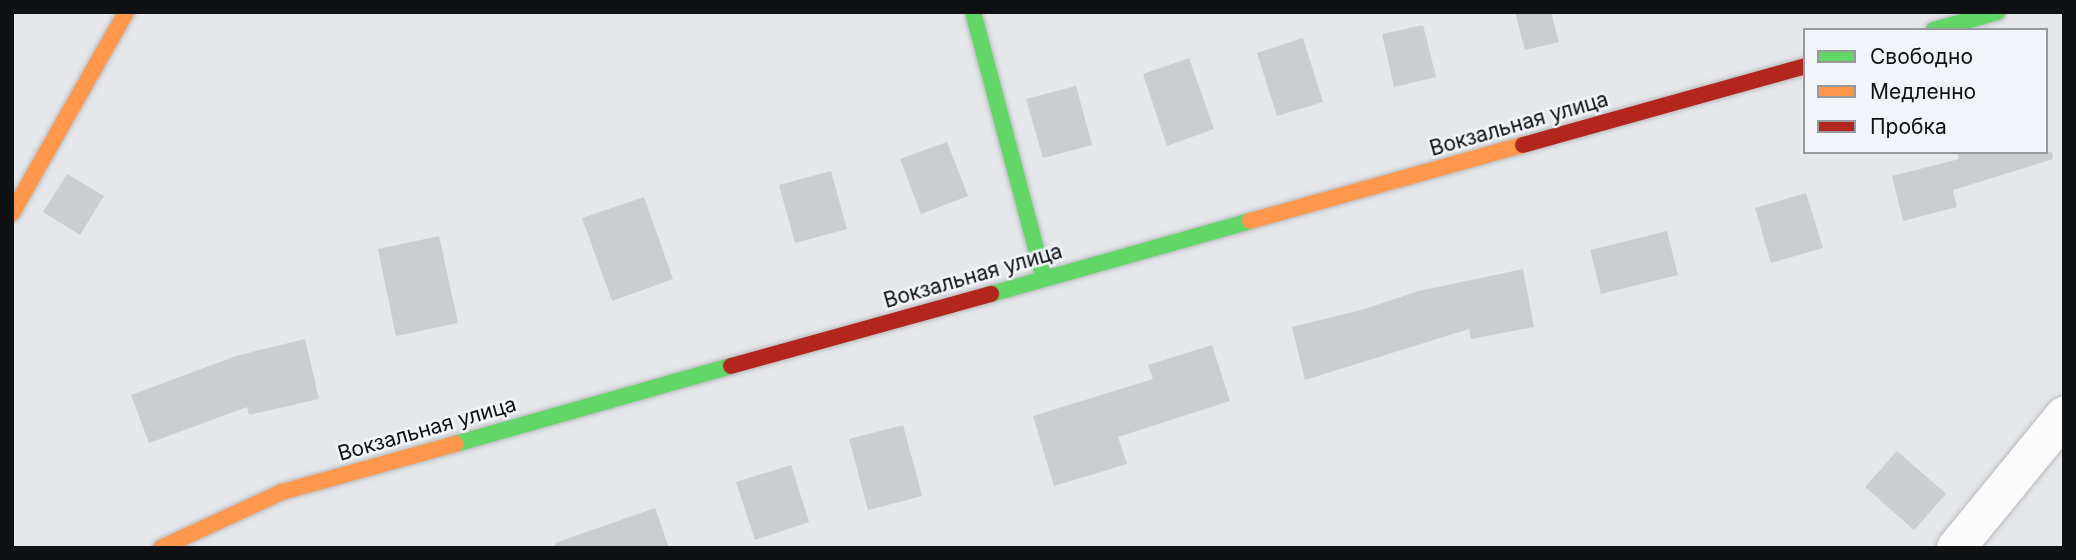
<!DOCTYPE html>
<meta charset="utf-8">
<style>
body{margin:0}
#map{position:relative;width:2076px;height:560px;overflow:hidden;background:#e5e7ea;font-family:Inter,sans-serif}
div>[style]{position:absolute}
.building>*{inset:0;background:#cccdd0}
.roads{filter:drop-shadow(0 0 2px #b7b9bb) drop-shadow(0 0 2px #b7b9bb)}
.street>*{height:38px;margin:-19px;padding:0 19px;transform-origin:19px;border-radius:19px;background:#fbfbfc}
.fast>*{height:16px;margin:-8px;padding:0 8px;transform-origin:8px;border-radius:8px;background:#63d668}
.slow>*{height:16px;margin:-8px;padding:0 8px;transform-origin:8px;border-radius:8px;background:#ff974d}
.jam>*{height:16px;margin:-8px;padding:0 8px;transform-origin:8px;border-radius:8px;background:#b3261e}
span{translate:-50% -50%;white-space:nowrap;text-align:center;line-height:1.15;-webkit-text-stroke:5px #f1f4f9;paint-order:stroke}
.street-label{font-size:21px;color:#101113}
.frame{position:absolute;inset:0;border:14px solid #101113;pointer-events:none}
.legend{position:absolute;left:1803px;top:28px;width:245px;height:126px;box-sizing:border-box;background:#f1f4f9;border:2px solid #97999d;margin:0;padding:9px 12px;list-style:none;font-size:21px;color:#101113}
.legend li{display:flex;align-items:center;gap:14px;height:35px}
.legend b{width:35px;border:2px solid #97999d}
</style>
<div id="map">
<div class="building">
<i style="clip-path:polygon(1515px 12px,1551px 12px,1559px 42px,1525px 50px)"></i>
<i style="clip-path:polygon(1423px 25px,1436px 77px,1394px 87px,1382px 34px)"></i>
<i style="clip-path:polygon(1303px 38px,1323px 102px,1277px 116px,1257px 53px)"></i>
<i style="clip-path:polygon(1189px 58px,1214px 129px,1167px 146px,1143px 74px)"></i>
<i style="clip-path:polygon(1076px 86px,1092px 145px,1043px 158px,1026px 99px)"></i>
<i style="clip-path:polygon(947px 142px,968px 196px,921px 214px,900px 159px)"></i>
<i style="clip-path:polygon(1957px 152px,2052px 152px,2053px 159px,1953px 190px,1957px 207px,1903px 221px,1892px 176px,1959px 159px)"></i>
<i style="clip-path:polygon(831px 171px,847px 229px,795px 243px,779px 185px)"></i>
<i style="clip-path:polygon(67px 174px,104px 196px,80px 235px,43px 212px)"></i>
<i style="clip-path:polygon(1806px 193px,1823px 248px,1771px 263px,1755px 208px)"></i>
<i style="clip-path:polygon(644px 197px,673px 279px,612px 301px,582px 218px)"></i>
<i style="clip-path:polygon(1667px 231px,1678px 275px,1601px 294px,1590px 250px)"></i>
<i style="clip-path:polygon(439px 236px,458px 323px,396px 336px,378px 249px)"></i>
<i style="clip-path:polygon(1523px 269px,1534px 327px,1471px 339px,1469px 329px,1305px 380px,1292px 327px,1361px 310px,1419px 291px)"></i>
<i style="clip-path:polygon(305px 339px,319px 399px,249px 415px,247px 407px,149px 443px,131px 395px,236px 356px)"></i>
<i style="clip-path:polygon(1212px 345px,1230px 401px,1118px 437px,1127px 464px,1054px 486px,1033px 416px,1153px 379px,1148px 365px)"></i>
<i style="clip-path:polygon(903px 425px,922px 496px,868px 510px,849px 439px)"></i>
<i style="clip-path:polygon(1897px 451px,1946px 494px,1914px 530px,1865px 487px)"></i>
<i style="clip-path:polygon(791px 465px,809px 522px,755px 540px,736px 482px)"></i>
<i style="clip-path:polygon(655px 508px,669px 548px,556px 548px,555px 543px)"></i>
</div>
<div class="roads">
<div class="street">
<i style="left:1956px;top:548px;width:171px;rotate:-50.7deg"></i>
</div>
<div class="fast">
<i style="left:973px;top:12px;width:275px;rotate:75.1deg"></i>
<i style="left:1934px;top:30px;width:66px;rotate:-15.9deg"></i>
<i style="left:991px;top:294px;width:269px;rotate:-15.7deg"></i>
<i style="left:455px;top:444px;width:287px;rotate:-15.8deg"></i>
</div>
<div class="slow">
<i style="left:12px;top:213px;width:231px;rotate:-60.4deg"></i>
<i style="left:1250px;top:221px;width:283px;rotate:-15.6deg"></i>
<i style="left:161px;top:548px;width:133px;rotate:-24.8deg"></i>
<i style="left:282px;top:492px;width:180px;rotate:-15.5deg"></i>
</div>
<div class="jam">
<i style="left:1523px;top:145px;width:293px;rotate:-15.6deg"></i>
<i style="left:731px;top:366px;width:270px;rotate:-15.5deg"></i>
</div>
</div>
<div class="street-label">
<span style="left:1519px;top:124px;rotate:-16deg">Вокзальная улица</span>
<span style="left:973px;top:276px;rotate:-16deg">Вокзальная улица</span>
<span style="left:427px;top:429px;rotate:-16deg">Вокзальная улица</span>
</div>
<div class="frame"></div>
<ul class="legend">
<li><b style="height:9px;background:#63d668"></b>Свободно</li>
<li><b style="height:9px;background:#ff974d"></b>Медленно</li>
<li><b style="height:9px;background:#b3261e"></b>Пробка</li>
</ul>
</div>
